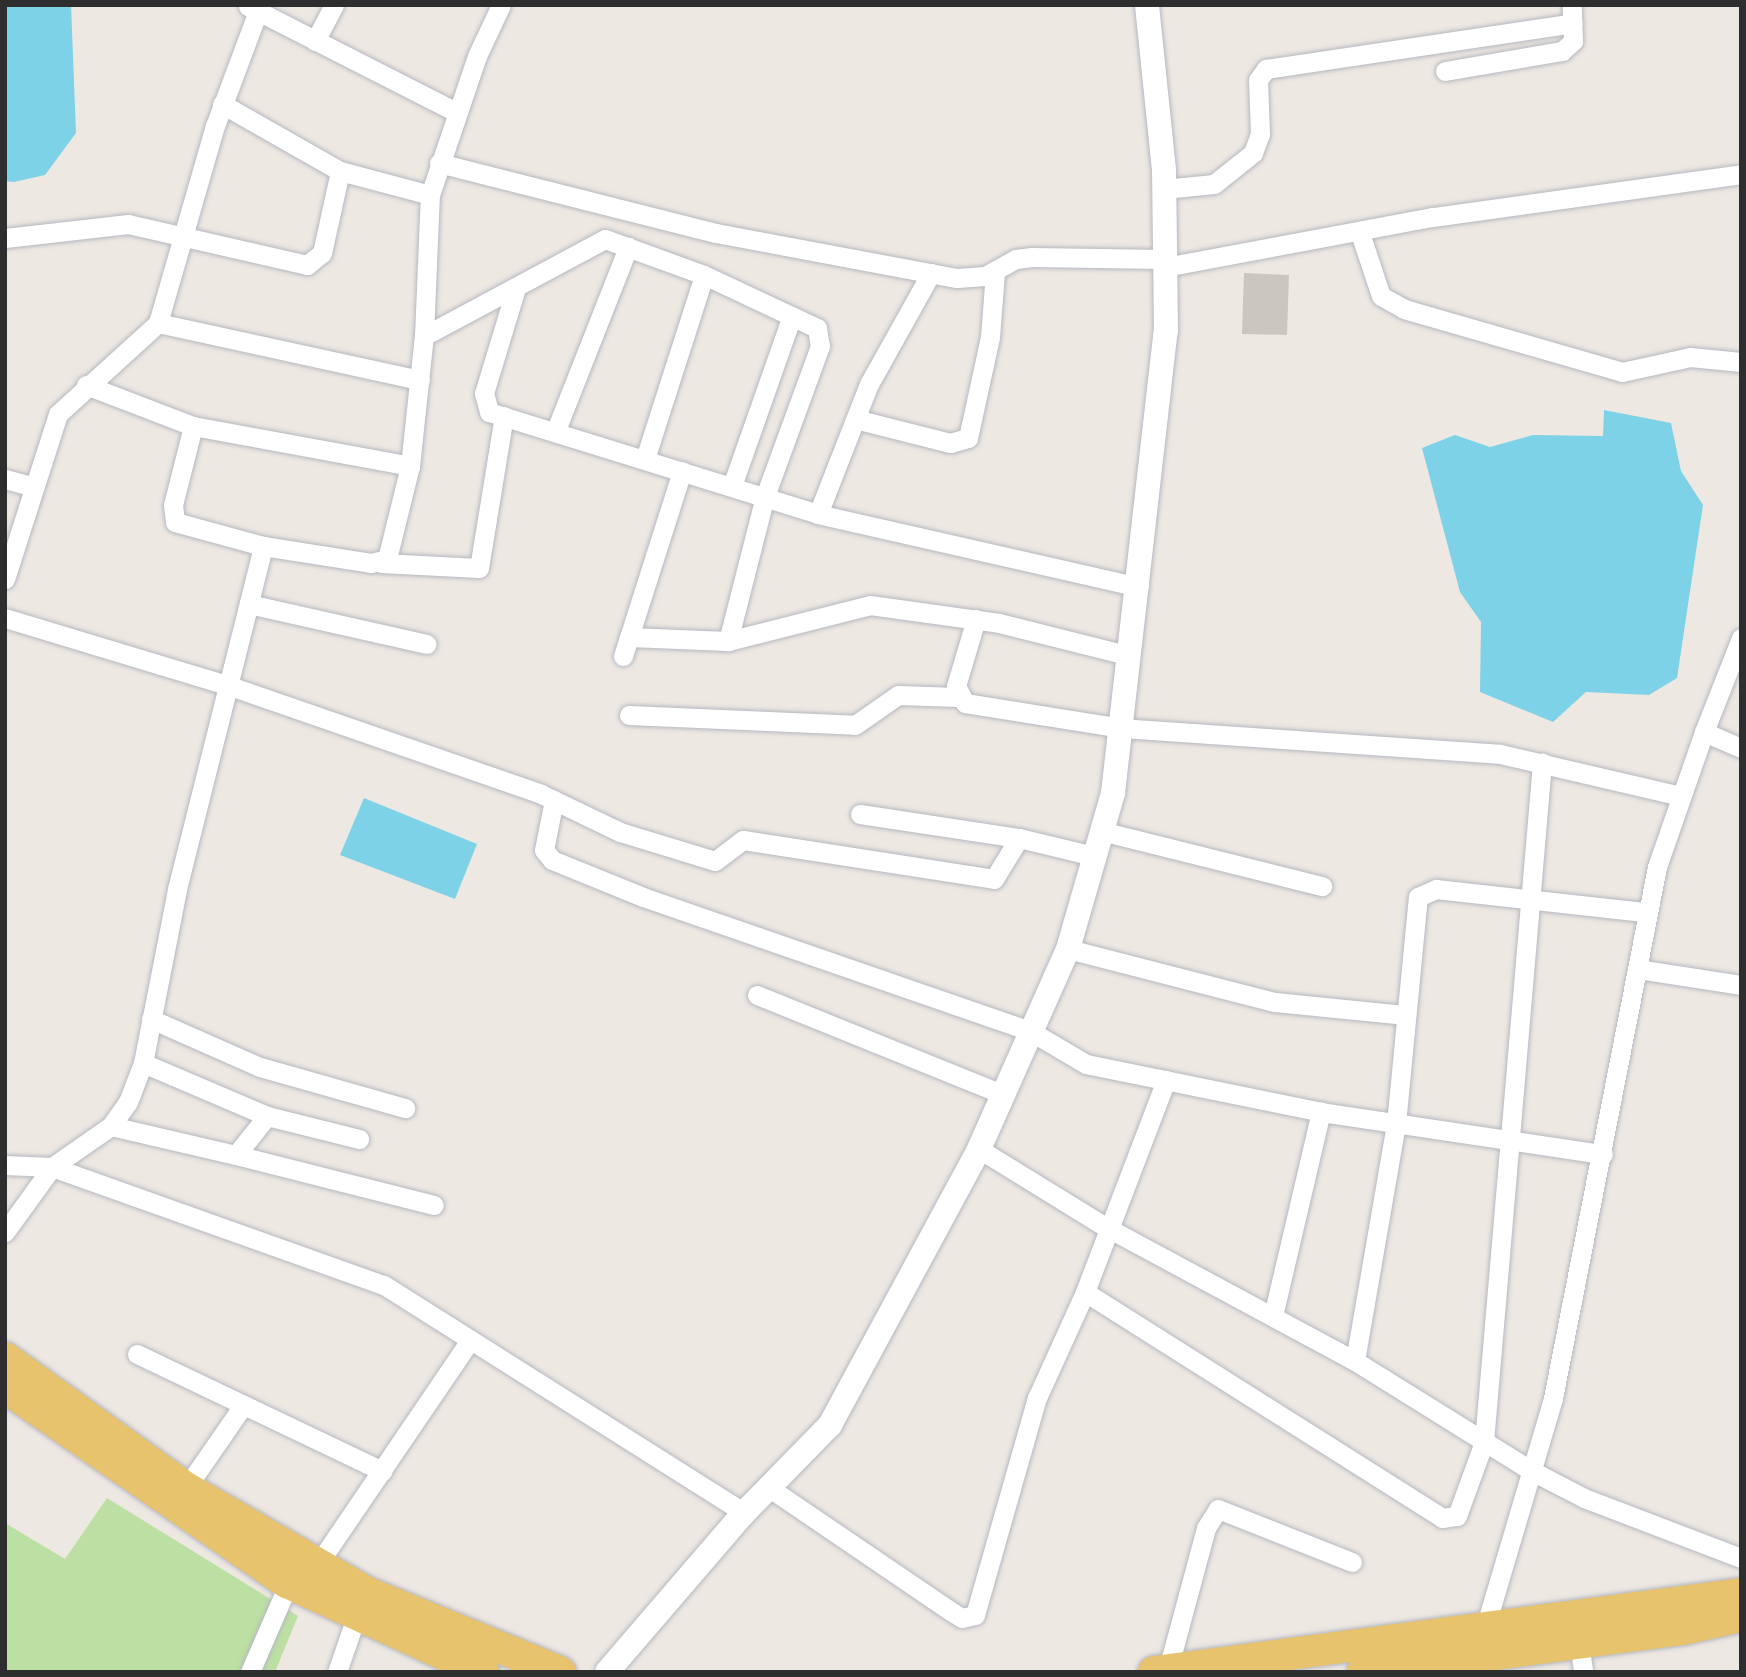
<!DOCTYPE html>
<style>
body{margin:0}
#map{position:relative;width:1746px;height:1677px;overflow:hidden;background:#eee8e2;font-family:"Source Sans 3",sans-serif}
div>[style]{position:absolute}
.green>*{inset:0;background:#bce0a3}
.water>*{inset:0;background:#7ed2e7}
.building>*{inset:0;background:#cac6c0}
.roads{filter:drop-shadow(0 0 2px #b5b8c0) drop-shadow(0 0 2px #b5b8c0)}
.minor>*{height:19px;margin:-9.5px;padding:0 9.5px;transform-origin:9.5px;border-radius:9.5px;background:#fff}
.tertiary>*{height:24px;margin:-12px;padding:0 12px;transform-origin:12px;border-radius:12px;background:#fff}
.primary>*{height:32px;margin:-16px;padding:0 16px;transform-origin:16px;border-radius:16px;background:#e8c36d}
span{translate:-50% -50%;white-space:nowrap;text-align:center;line-height:1.15;-webkit-text-stroke:5px #fff;paint-order:stroke}
.frame{position:absolute;inset:0;border:7px solid #2e2e2e;pointer-events:none}
</style>
<div id="map">
<div class="green">
<i style="clip-path:polygon(107px 1498px,298px 1616px,275px 1672px,5px 1672px,5px 1523px,65px 1559px)"></i>
</div>
<div class="water">
<i style="clip-path:polygon(5px 5px,71px 5px,76px 133px,45px 175px,14px 182px,5px 181px)"></i>
<i style="clip-path:polygon(1604px 410px,1671px 423px,1681px 471px,1703px 505px,1677px 678px,1649px 695px,1586px 692px,1553px 722px,1480px 692px,1481px 622px,1460px 592px,1422px 448px,1455px 435px,1490px 447px,1533px 435px,1603px 436px)"></i>
<i style="clip-path:polygon(364px 798px,477px 844px,455px 899px,340px 855px)"></i>
</div>
<div class="building">
<i style="clip-path:polygon(1244px 273px,1289px 275px,1287px 335px,1242px 334px)"></i>
</div>
<div class="roads">
<div class="minor">
<i style="left:248px;top:6px;width:233px;rotate:27deg"></i>
<i style="left:315px;top:41px;width:41px;rotate:-62.2deg"></i>
<i style="left:1445px;top:71px;width:119px;rotate:-9.7deg"></i>
<i style="left:1562px;top:51px;width:15px;rotate:-42deg"></i>
<i style="left:1573px;top:41px;width:36px;rotate:-92deg"></i>
<i style="left:222px;top:104px;width:136px;rotate:29.6deg"></i>
<i style="left:340px;top:171px;width:93px;rotate:14.9deg"></i>
<i style="left:439px;top:163px;width:286px;rotate:14.2deg"></i>
<i style="left:716px;top:233px;width:245px;rotate:10.6deg"></i>
<i style="left:957px;top:278px;width:28px;rotate:-4deg"></i>
<i style="left:985px;top:276px;width:35px;rotate:-29deg"></i>
<i style="left:1016px;top:259px;width:16px;rotate:-7deg"></i>
<i style="left:1032px;top:257px;width:132px;rotate:0.9deg"></i>
<i style="left:1164px;top:189px;width:50px;rotate:-5.7deg"></i>
<i style="left:1214px;top:184px;width:50px;rotate:-38.5deg"></i>
<i style="left:1253px;top:153px;width:20px;rotate:-70deg"></i>
<i style="left:1260px;top:134px;width:54px;rotate:-92.1deg"></i>
<i style="left:1258px;top:80px;width:14px;rotate:-54deg"></i>
<i style="left:1266px;top:69px;width:310px;rotate:-8.5deg"></i>
<i style="left:1360px;top:233px;width:66px;rotate:71.6deg"></i>
<i style="left:1381px;top:296px;width:26px;rotate:29deg"></i>
<i style="left:1404px;top:309px;width:227px;rotate:16.1deg"></i>
<i style="left:1622px;top:372px;width:70px;rotate:-12.4deg"></i>
<i style="left:1690px;top:357px;width:51px;rotate:5.6deg"></i>
<i style="left:5px;top:238px;width:124px;rotate:-6.5deg"></i>
<i style="left:128px;top:224px;width:184px;rotate:12.9deg"></i>
<i style="left:307px;top:265px;width:19px;rotate:-39deg"></i>
<i style="left:322px;top:253px;width:84px;rotate:-77.6deg"></i>
<i style="left:1165px;top:267px;width:273px;rotate:-10.6deg"></i>
<i style="left:1433px;top:217px;width:311px;rotate:-7.9deg"></i>
<i style="left:516px;top:288px;width:110px;rotate:106.9deg"></i>
<i style="left:484px;top:393px;width:20px;rotate:75deg"></i>
<i style="left:489px;top:412px;width:344px;rotate:17.2deg"></i>
<i style="left:818px;top:514px;width:140px;rotate:-68.6deg"></i>
<i style="left:869px;top:384px;width:127px;rotate:-60.8deg"></i>
<i style="left:158px;top:323px;width:268px;rotate:12.3deg"></i>
<i style="left:424px;top:336px;width:205px;rotate:-28.2deg"></i>
<i style="left:605px;top:239px;width:105px;rotate:20deg"></i>
<i style="left:704px;top:275px;width:125px;rotate:25.1deg"></i>
<i style="left:817px;top:328px;width:18px;rotate:81deg"></i>
<i style="left:820px;top:346px;width:160px;rotate:110.1deg"></i>
<i style="left:765px;top:496px;width:150px;rotate:104.3deg"></i>
<i style="left:86px;top:385px;width:115px;rotate:21deg"></i>
<i style="left:193px;top:426px;width:221px;rotate:10.4deg"></i>
<i style="left:859px;top:420px;width:94px;rotate:14.2deg"></i>
<i style="left:950px;top:443px;width:19px;rotate:-16deg"></i>
<i style="left:968px;top:438px;width:103px;rotate:-77.7deg"></i>
<i style="left:990px;top:337px;width:65px;rotate:-85.6deg"></i>
<i style="left:193px;top:426px;width:81px;rotate:104.2deg"></i>
<i style="left:173px;top:505px;width:17px;rotate:83deg"></i>
<i style="left:175px;top:522px;width:91px;rotate:15.3deg"></i>
<i style="left:263px;top:546px;width:109px;rotate:8.9deg"></i>
<i style="left:371px;top:563px;width:16px;rotate:-14deg"></i>
<i style="left:387px;top:559px;width:96px;rotate:-76.1deg"></i>
<i style="left:410px;top:466px;width:131px;rotate:-83.9deg"></i>
<i style="left:424px;top:336px;width:141px;rotate:-87.6deg"></i>
<i style="left:430px;top:195px;width:147px;rotate:-71.3deg"></i>
<i style="left:477px;top:56px;width:56px;rotate:-64.8deg"></i>
<i style="left:556px;top:430px;width:197px;rotate:-68.5deg"></i>
<i style="left:645px;top:459px;width:193px;rotate:-72.2deg"></i>
<i style="left:5px;top:479px;width:27px;rotate:15deg"></i>
<i style="left:732px;top:486px;width:180px;rotate:-70.6deg"></i>
<i style="left:818px;top:514px;width:329px;rotate:12.8deg"></i>
<i style="left:381px;top:563px;width:98px;rotate:2.9deg"></i>
<i style="left:479px;top:568px;width:154px;rotate:-80.7deg"></i>
<i style="left:5px;top:579px;width:173px;rotate:-72.2deg"></i>
<i style="left:58px;top:414px;width:135px;rotate:-42.3deg"></i>
<i style="left:158px;top:323px;width:205px;rotate:-73.9deg"></i>
<i style="left:215px;top:126px;width:123px;rotate:-69.5deg"></i>
<i style="left:249px;top:604px;width:182px;rotate:12.7deg"></i>
<i style="left:5px;top:618px;width:232px;rotate:16.8deg"></i>
<i style="left:227px;top:685px;width:332px;rotate:19.1deg"></i>
<i style="left:541px;top:794px;width:88px;rotate:25.7deg"></i>
<i style="left:620px;top:832px;width:99px;rotate:17deg"></i>
<i style="left:715px;top:861px;width:35px;rotate:-37deg"></i>
<i style="left:743px;top:840px;width:254px;rotate:8.8deg"></i>
<i style="left:994px;top:879px;width:48px;rotate:-58.6deg"></i>
<i style="left:1019px;top:838px;width:77px;rotate:13.5deg"></i>
<i style="left:976px;top:619px;width:70px;rotate:106.6deg"></i>
<i style="left:956px;top:686px;width:19px;rotate:62deg"></i>
<i style="left:965px;top:703px;width:158px;rotate:9.1deg"></i>
<i style="left:1121px;top:728px;width:380px;rotate:3.9deg"></i>
<i style="left:1500px;top:754px;width:186px;rotate:13.1deg"></i>
<i style="left:629px;top:637px;width:99px;rotate:2.3deg"></i>
<i style="left:728px;top:641px;width:146px;rotate:-14.2deg"></i>
<i style="left:870px;top:605px;width:130px;rotate:7.9deg"></i>
<i style="left:999px;top:623px;width:135px;rotate:14.1deg"></i>
<i style="left:1741px;top:638px;width:101px;rotate:111.5deg"></i>
<i style="left:1704px;top:732px;width:40px;rotate:23.4deg"></i>
<i style="left:623px;top:656px;width:194px;rotate:-72.3deg"></i>
<i style="left:629px;top:715px;width:226px;rotate:2.5deg"></i>
<i style="left:855px;top:725px;width:52px;rotate:-34.9deg"></i>
<i style="left:898px;top:695px;width:59px;rotate:1.9deg"></i>
<i style="left:554px;top:800px;width:51px;rotate:101.3deg"></i>
<i style="left:544px;top:850px;width:13px;rotate:51deg"></i>
<i style="left:552px;top:860px;width:98px;rotate:22.1deg"></i>
<i style="left:643px;top:897px;width:410px;rotate:19.1deg"></i>
<i style="left:1030px;top:1031px;width:65px;rotate:30.5deg"></i>
<i style="left:1086px;top:1064px;width:240px;rotate:11.5deg"></i>
<i style="left:1321px;top:1112px;width:285px;rotate:8.5deg"></i>
<i style="left:860px;top:814px;width:161px;rotate:8.6deg"></i>
<i style="left:1101px;top:831px;width:228px;rotate:14deg"></i>
<i style="left:1068px;top:949px;width:214px;rotate:14.4deg"></i>
<i style="left:1275px;top:1002px;width:132px;rotate:5.7deg"></i>
<i style="left:1638px;top:969px;width:104px;rotate:8.8deg"></i>
<i style="left:757px;top:995px;width:267px;rotate:22deg"></i>
<i style="left:151px;top:1019px;width:119px;rotate:23.8deg"></i>
<i style="left:260px;top:1067px;width:151px;rotate:15.8deg"></i>
<i style="left:143px;top:1063px;width:135px;rotate:23.1deg"></i>
<i style="left:267px;top:1116px;width:95px;rotate:14deg"></i>
<i style="left:111px;top:1126px;width:128px;rotate:13.1deg"></i>
<i style="left:236px;top:1155px;width:50px;rotate:-51.5deg"></i>
<i style="left:979px;top:1149px;width:149px;rotate:31.6deg"></i>
<i style="left:1106px;top:1227px;width:283px;rotate:28.3deg"></i>
<i style="left:1355px;top:1361px;width:208px;rotate:31.9deg"></i>
<i style="left:1532px;top:1471px;width:59px;rotate:27.4deg"></i>
<i style="left:1584px;top:1498px;width:168px;rotate:20.9deg"></i>
<i style="left:236px;top:1155px;width:204px;rotate:14.2deg"></i>
<i style="left:5px;top:1165px;width:47px;rotate:2.4deg"></i>
<i style="left:52px;top:1167px;width:352px;rotate:19.6deg"></i>
<i style="left:384px;top:1285px;width:426px;rotate:32.3deg"></i>
<i style="left:5px;top:1232px;width:80px;rotate:-54.1deg"></i>
<i style="left:52px;top:1167px;width:72px;rotate:-34.8deg"></i>
<i style="left:111px;top:1126px;width:29px;rotate:-55deg"></i>
<i style="left:128px;top:1102px;width:42px;rotate:-69deg"></i>
<i style="left:143px;top:1063px;width:177px;rotate:-78.9deg"></i>
<i style="left:177px;top:889px;width:354px;rotate:-75.9deg"></i>
<i style="left:1085px;top:1292px;width:423px;rotate:32.3deg"></i>
<i style="left:1442px;top:1518px;width:15px;rotate:-8deg"></i>
<i style="left:1457px;top:1516px;width:79px;rotate:-70deg"></i>
<i style="left:1484px;top:1442px;width:682px;rotate:-85.12deg"></i>
<i style="left:1273px;top:1316px;width:210px;rotate:-76.8deg"></i>
<i style="left:137px;top:1354px;width:272px;rotate:25.5deg"></i>
<i style="left:1355px;top:1361px;width:241px;rotate:-80.2deg"></i>
<i style="left:1396px;top:1124px;width:228px;rotate:-84.5deg"></i>
<i style="left:1418px;top:897px;width:20px;rotate:-24deg"></i>
<i style="left:1436px;top:889px;width:211px;rotate:6.3deg"></i>
<i style="left:186px;top:1488px;width:98px;rotate:-55.3deg"></i>
<i style="left:771px;top:1489px;width:215px;rotate:34.2deg"></i>
<i style="left:949px;top:1610px;width:15px;rotate:32deg"></i>
<i style="left:962px;top:1618px;width:13px;rotate:-13deg"></i>
<i style="left:975px;top:1615px;width:226px;rotate:-74.1deg"></i>
<i style="left:1037px;top:1398px;width:116px;rotate:-65.6deg"></i>
<i style="left:1085px;top:1292px;width:227px;rotate:-69.1deg"></i>
<i style="left:318px;top:1564px;width:271px;rotate:-55.8deg"></i>
<i style="left:1485px;top:1628px;width:240px;rotate:-73.5deg"></i>
<i style="left:1553px;top:1398px;width:541px;rotate:-78.92deg"></i>
<i style="left:1657px;top:867px;width:143px;rotate:-70.8deg"></i>
<i style="left:1579px;top:1642px;width:30px;rotate:82deg"></i>
<i style="left:1168px;top:1669px;width:146px;rotate:-74.9deg"></i>
<i style="left:1206px;top:1528px;width:22px;rotate:-58deg"></i>
<i style="left:1218px;top:1509px;width:144px;rotate:21.6deg"></i>
<i style="left:250px;top:1672px;width:108px;rotate:-66.5deg"></i>
<i style="left:337px;top:1672px;width:58px;rotate:-70.9deg"></i>
</div>
<div class="tertiary">
<i style="left:607px;top:1672px;width:210px;rotate:-49.3deg"></i>
<i style="left:744px;top:1513px;width:123px;rotate:-45.7deg"></i>
<i style="left:830px;top:1425px;width:314px;rotate:-61.6deg"></i>
<i style="left:979px;top:1149px;width:219px;rotate:-66deg"></i>
<i style="left:1068px;top:949px;width:162px;rotate:-73.9deg"></i>
<i style="left:1113px;top:793px;width:465px;rotate:-83.5deg"></i>
<i style="left:1166px;top:331px;width:161px;rotate:-90.7deg"></i>
<i style="left:1164px;top:170px;width:166px;rotate:-95.9deg"></i>
</div>
<div class="primary">
<i style="left:5px;top:1358px;width:223px;rotate:35.7deg"></i>
<i style="left:186px;top:1488px;width:210px;rotate:30deg"></i>
<i style="left:368px;top:1593px;width:208px;rotate:22.4deg"></i>
<i style="left:5px;top:1387px;width:343px;rotate:34.7deg"></i>
<i style="left:287px;top:1582px;width:216px;rotate:24.7deg"></i>
<i style="left:1154px;top:1672px;width:592px;rotate:-7.57deg"></i>
<i style="left:1363px;top:1672px;width:322px;rotate:-7.7deg"></i>
<i style="left:1682px;top:1629px;width:60px;rotate:-12.4deg"></i>
</div>
</div>
<div class="frame"></div>
</div>
